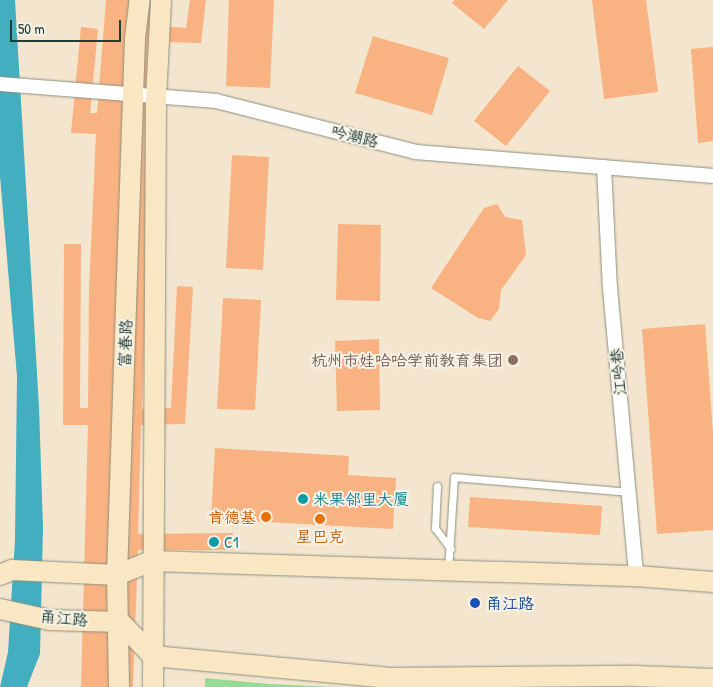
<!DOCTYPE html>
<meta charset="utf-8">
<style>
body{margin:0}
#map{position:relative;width:713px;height:687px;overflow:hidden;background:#f4e5ce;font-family:"Patrick Hand","LXGW WenKai TC",sans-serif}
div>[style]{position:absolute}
.green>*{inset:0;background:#94dc96}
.water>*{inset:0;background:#42aec0}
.building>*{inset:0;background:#f9b281}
.roads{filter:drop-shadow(0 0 1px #8a9181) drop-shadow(0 0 1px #8a9181)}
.lane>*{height:7px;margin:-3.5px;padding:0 3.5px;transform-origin:3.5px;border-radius:3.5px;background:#fff}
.street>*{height:14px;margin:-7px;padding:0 7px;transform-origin:7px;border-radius:7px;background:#fff}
.secondary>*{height:20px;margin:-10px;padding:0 10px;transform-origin:10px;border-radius:10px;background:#f9e7c3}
.dots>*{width:14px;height:14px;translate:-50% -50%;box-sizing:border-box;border:2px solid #f7f3e8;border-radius:50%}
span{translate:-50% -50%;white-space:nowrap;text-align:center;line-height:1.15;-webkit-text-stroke:4px #f7f3e8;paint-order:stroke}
.street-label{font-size:16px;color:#1f3d34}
.education-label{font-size:16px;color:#785e54}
.right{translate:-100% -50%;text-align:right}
.culture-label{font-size:16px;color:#0d838f}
.left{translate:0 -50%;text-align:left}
.food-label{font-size:16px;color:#c56008}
.transit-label{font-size:16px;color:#164399}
.scale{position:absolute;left:10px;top:20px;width:111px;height:22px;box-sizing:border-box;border:2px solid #1f3d34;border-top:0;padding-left:6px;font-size:15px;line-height:18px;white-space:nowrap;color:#1f3d34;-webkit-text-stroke:4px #f7f3e8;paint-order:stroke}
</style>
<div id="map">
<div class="green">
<i style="clip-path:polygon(205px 678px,270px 684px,336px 687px,205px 687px)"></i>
</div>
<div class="water">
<i style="clip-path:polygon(0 0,15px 0,39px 407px,43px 528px,40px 654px,27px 687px,0 687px,8px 652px,15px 540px,17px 376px,0 176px)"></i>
</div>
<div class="building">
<i style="clip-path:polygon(106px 0,164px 0,161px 26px,186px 28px,190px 0,206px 0,201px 43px,160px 42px,151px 128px,142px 409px,171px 408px,177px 286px,193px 287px,185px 424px,141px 425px,138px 534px,233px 533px,233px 550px,138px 550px,133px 687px,81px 687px,88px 425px,63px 425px,64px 244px,81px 244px,80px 408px,88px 408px,89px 290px,96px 134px,71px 133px,81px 27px,98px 29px,90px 113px,97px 113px)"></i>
<i style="clip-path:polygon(229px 0,274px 0,270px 88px,226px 86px)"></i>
<i style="clip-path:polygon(454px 0,508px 0,484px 29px,452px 3px)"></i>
<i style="clip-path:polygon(592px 0,646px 0,658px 92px,604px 99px)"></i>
<i style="clip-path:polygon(373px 36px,449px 58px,432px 115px,355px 93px)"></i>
<i style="clip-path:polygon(713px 47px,713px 141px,698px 143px,691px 49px)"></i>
<i style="clip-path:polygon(518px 66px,550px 91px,506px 146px,474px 121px)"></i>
<i style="clip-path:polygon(232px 155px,269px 157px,263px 270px,226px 268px)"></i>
<i style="clip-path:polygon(497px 204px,505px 217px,522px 220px,526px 255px,501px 290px,499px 309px,490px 321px,478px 318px,431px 288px,484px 208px)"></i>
<i style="clip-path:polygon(338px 224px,381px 225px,380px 301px,336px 300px)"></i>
<i style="clip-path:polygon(223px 298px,261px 300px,255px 410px,217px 409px)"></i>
<i style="clip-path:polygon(705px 324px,713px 432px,713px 530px,657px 534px,642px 329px)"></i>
<i style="clip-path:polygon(379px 339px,380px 410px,337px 411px,335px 341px)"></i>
<i style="clip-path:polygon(215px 448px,349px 456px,348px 475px,396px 478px,393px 529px,211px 519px)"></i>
<i style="clip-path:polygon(470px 497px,602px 506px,600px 535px,468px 527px)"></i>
</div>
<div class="roads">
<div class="lane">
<i style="left:437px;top:486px;width:42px;rotate:92.7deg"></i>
<i style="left:435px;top:528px;width:26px;rotate:53deg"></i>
<i style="left:448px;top:570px;width:93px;rotate:-86.3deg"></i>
<i style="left:454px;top:477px;width:176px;rotate:4.9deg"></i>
</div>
<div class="street">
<i style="left:0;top:84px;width:217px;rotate:4.5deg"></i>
<i style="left:216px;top:101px;width:206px;rotate:14.3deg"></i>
<i style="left:416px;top:152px;width:298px;rotate:4.6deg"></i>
<i style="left:604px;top:167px;width:121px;rotate:87.2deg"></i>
<i style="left:610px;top:288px;width:289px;rotate:84.8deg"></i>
</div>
<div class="secondary">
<i style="left:0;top:575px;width:13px;rotate:-23deg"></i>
<i style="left:12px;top:570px;width:105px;rotate:2.7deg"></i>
<i style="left:117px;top:575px;width:37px;rotate:-22deg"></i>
<i style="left:151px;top:561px;width:485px;rotate:1.8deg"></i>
<i style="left:636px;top:576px;width:77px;rotate:4.5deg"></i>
<i style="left:0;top:609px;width:51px;rotate:12.4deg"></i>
<i style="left:50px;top:620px;width:70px;rotate:1.6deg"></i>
<i style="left:120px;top:622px;width:47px;rotate:45.9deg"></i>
<i style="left:153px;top:656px;width:236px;rotate:5.3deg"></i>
<i style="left:388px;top:678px;width:248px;rotate:-0.5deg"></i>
<i style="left:636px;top:676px;width:77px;rotate:2.2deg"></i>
<i style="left:119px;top:687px;width:112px;rotate:-91deg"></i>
<i style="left:117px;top:575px;width:537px;rotate:-88.08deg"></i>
<i style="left:135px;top:38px;width:38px;rotate:-83deg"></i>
<i style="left:153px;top:687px;width:588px;rotate:-89.71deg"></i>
<i style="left:156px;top:99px;width:99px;rotate:-87.1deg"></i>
</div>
</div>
<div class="dots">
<i style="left:513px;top:360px;background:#8d6e63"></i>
<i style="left:303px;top:499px;background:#0f9aa8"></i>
<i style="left:266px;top:517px;background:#e8710a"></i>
<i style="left:320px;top:519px;background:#e8710a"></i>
<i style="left:214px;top:542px;background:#0f9aa8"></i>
<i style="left:475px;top:603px;background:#1a4fb4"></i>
</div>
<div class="street-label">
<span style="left:355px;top:136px;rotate:14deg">吟潮路</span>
<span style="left:125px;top:343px;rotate:-88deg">富春路</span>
<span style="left:618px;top:372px;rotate:-95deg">江吟巷</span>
<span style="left:64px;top:618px;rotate:5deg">甬江路</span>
</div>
<div class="education-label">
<span class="right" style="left:503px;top:360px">杭州市娃哈哈学前教育集团</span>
</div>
<div class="culture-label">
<span class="left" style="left:313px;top:499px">米果邻里大厦</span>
<span class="left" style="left:224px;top:542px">C1</span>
</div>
<div class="food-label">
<span class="right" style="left:256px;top:517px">肯德基</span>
<span style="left:320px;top:536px">星巴克</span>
</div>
<div class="transit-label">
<span class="left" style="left:486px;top:603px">甬江路</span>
</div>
<div class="scale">50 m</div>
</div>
